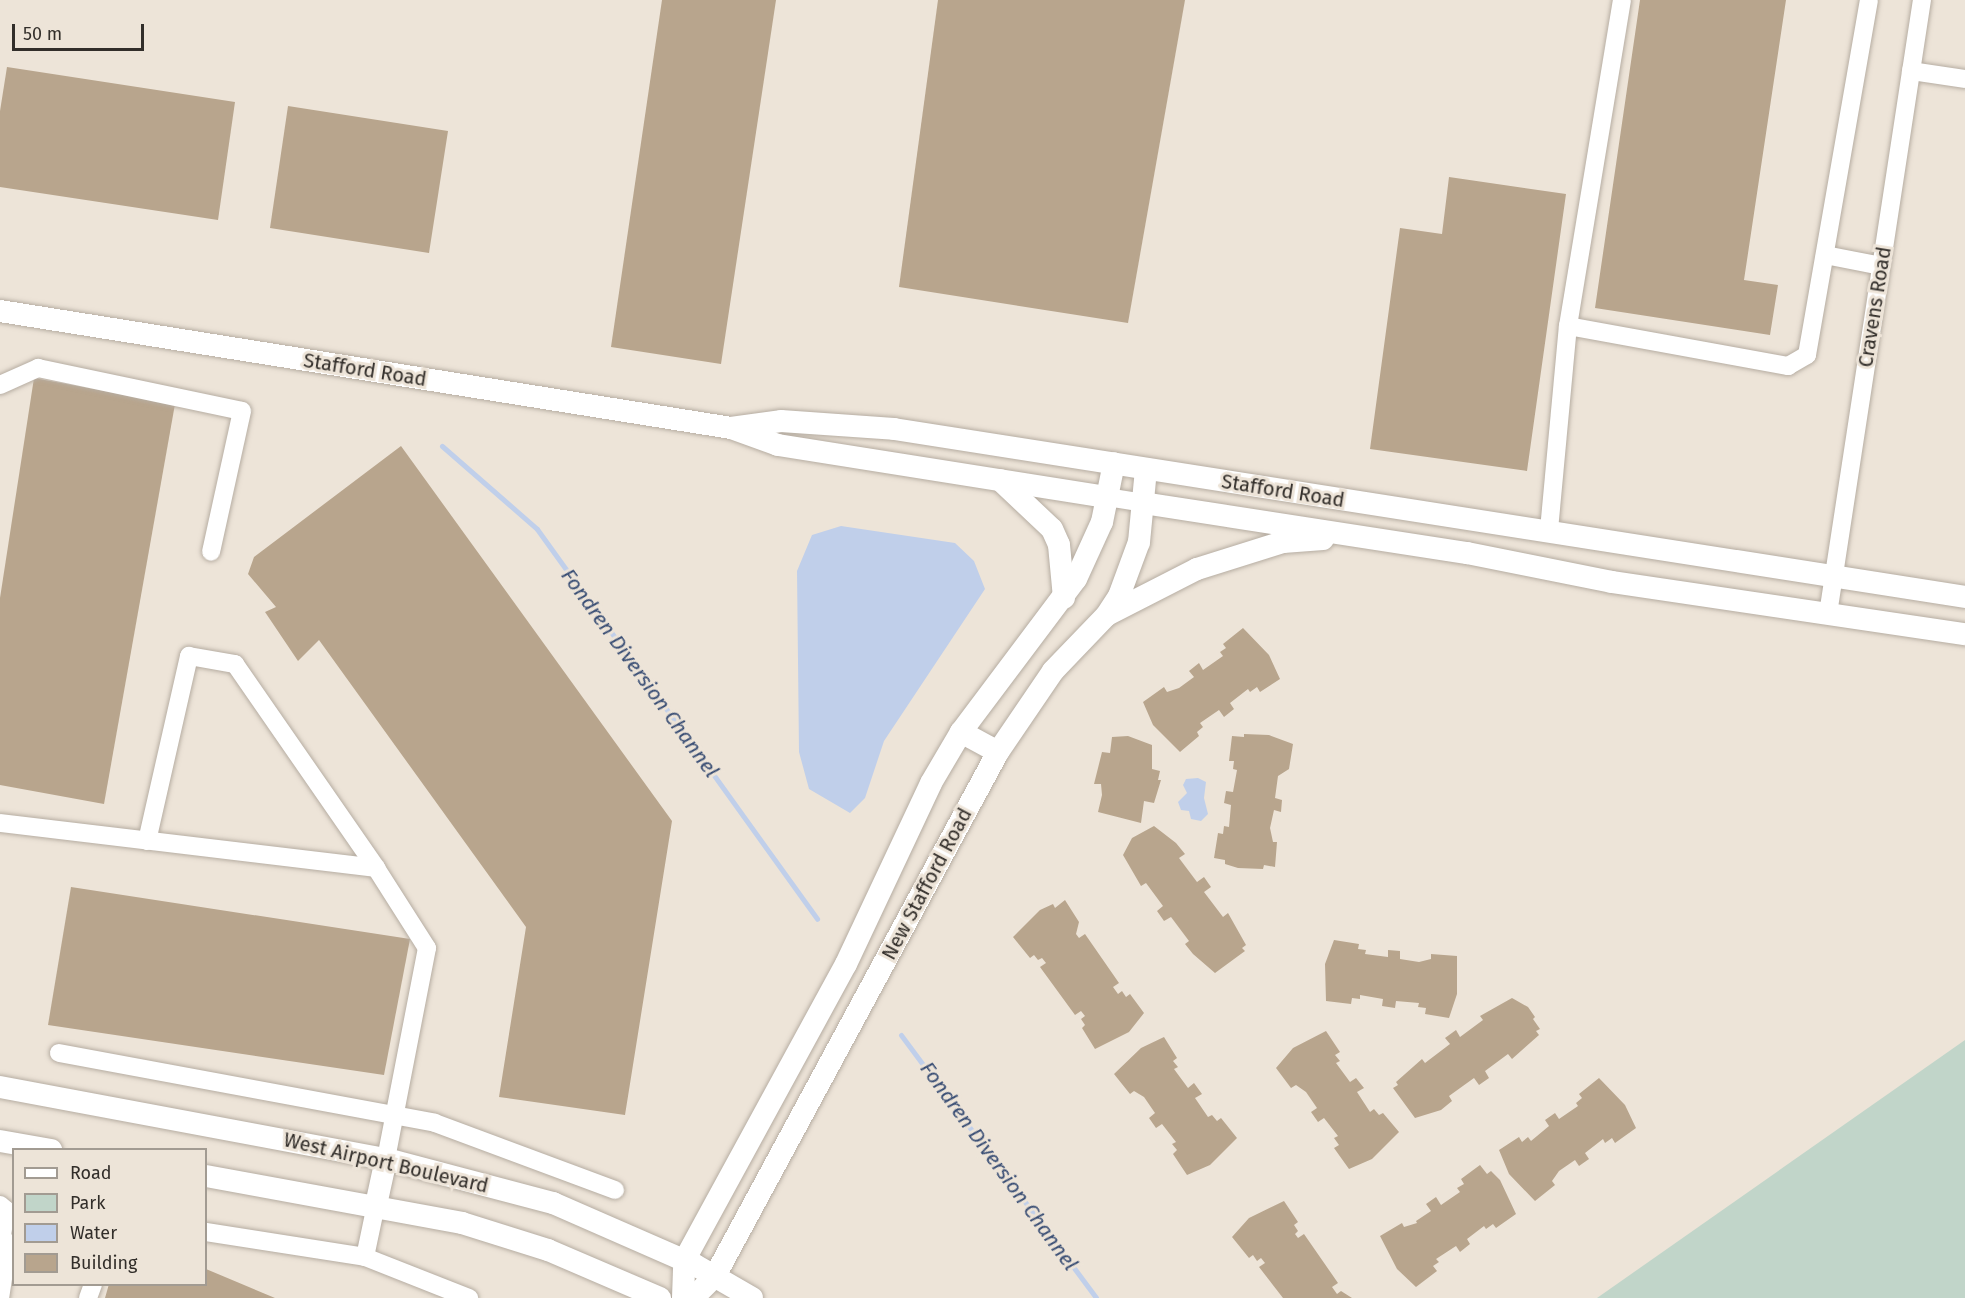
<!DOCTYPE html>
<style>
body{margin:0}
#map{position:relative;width:1965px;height:1298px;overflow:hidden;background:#ede4d8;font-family:"Fira Sans",sans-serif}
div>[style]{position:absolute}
.green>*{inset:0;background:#c1d5c9}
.water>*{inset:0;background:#c0cfea}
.stream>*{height:5px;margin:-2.5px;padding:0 2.5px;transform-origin:2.5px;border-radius:2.5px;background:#c0cfea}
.building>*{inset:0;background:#b8a58d}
.roads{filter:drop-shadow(0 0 2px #b6ada2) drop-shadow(0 0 2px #b6ada2)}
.minor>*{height:18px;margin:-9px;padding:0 9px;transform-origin:9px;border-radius:9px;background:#fff}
.major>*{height:22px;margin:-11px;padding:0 11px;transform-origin:11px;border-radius:11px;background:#fff}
span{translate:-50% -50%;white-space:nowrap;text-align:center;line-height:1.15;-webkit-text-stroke:6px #ede4d8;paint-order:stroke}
.street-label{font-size:20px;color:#322e2a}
.water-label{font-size:21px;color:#364b72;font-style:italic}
.legend{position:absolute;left:12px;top:1148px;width:195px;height:138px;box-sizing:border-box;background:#ede4d8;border:2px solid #a29b92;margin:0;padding:8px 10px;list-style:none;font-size:18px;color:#322e2a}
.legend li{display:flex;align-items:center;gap:12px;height:30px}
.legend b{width:30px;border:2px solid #a29b92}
.scale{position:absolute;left:12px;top:24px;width:132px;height:27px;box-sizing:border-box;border:3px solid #322e2a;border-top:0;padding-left:8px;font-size:18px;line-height:21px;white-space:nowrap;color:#322e2a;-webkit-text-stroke:4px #ede4d8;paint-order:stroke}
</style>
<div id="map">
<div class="green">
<i style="clip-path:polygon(1965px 1040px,1965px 1298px,1597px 1298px)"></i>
</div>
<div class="water">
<i style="clip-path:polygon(841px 526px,955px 543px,974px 561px,985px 589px,884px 741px,865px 798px,850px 813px,809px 789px,799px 752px,797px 571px,812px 535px)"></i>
<i style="clip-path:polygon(1198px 778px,1206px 782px,1204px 798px,1208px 814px,1201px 821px,1191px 819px,1189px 811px,1181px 810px,1178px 802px,1187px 793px,1183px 785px,1186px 779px)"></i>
</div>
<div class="stream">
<i style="left:442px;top:446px;width:126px;rotate:41.1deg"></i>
<i style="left:537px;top:529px;width:480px;rotate:54.3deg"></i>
<i style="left:901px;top:1035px;width:327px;rotate:53.4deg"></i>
</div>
<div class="building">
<i style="clip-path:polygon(662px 0,776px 0,721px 364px,611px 347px)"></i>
<i style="clip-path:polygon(938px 0,1185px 0,1128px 323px,899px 287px)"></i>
<i style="clip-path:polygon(1640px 0,1786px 0,1744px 280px,1778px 285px,1770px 335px,1595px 308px)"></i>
<i style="clip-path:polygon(7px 67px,235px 102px,218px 220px,0 187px,0 111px)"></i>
<i style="clip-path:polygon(288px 106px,448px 131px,429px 253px,270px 228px)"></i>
<i style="clip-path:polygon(1449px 177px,1566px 194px,1527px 471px,1370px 449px,1400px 228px,1442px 234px)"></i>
<i style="clip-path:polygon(34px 378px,175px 404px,104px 804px,0 785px,0 598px)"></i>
<i style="clip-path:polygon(401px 446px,672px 821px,625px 1115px,499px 1097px,526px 927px,319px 640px,298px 661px,265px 612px,276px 607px,248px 574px,254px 557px)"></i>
<i style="clip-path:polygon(1243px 628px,1269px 655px,1280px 679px,1260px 692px,1257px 687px,1250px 692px,1248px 689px,1230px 703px,1234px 709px,1224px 717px,1219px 710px,1200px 723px,1203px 727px,1197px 732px,1199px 736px,1180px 752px,1153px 725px,1143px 702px,1164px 687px,1167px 692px,1179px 688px,1194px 677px,1189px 671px,1199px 663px,1203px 670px,1223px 656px,1220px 652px,1226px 648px,1223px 644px)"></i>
<i style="clip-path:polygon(1244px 734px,1269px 735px,1293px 744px,1289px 769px,1278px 776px,1275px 798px,1282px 800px,1281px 812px,1274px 810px,1270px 828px,1273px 842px,1277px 842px,1275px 867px,1264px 865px,1263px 869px,1238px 868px,1225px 864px,1225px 860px,1214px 858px,1218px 833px,1223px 834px,1224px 826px,1229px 827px,1231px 805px,1224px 803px,1226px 791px,1233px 792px,1237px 770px,1233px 769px,1234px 761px,1229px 761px,1232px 736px,1244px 737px)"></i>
<i style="clip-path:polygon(1128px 736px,1152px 745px,1152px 769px,1160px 771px,1158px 780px,1161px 780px,1154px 803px,1144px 801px,1141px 823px,1098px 812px,1102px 795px,1101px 784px,1094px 784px,1102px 752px,1110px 753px,1112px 737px)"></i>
<i style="clip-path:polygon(1154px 826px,1176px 843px,1185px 854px,1179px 858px,1197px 882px,1204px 877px,1211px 887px,1204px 892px,1223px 917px,1228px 913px,1246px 945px,1242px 948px,1245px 951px,1215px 973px,1193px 954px,1185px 944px,1189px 941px,1171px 917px,1164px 921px,1157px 911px,1163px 906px,1146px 883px,1141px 886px,1123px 855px,1132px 838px)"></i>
<i style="clip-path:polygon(71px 887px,410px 939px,384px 1075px,48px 1025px)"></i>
<i style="clip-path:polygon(1065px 900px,1079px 922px,1076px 934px,1079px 938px,1085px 934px,1119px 983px,1113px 987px,1118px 994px,1122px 991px,1126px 997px,1130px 994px,1144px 1013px,1129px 1032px,1095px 1049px,1082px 1028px,1085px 1025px,1081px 1019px,1085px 1016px,1081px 1011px,1075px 1015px,1040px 967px,1046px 963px,1042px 958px,1038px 960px,1034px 955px,1030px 958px,1013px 937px,1040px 910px,1053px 904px,1055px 908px)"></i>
<i style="clip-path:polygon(1334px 940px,1359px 944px,1358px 949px,1366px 950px,1365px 954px,1388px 957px,1388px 950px,1400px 951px,1400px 959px,1419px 962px,1431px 959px,1431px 954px,1457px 956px,1457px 994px,1449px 1018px,1425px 1014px,1426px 1008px,1418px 1007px,1419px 1003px,1396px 1001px,1395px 1008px,1382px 1006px,1383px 999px,1360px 995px,1360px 999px,1352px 998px,1351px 1004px,1326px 1001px,1325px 964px)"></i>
<i style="clip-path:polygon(1512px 998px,1528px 1007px,1535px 1017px,1533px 1019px,1540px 1029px,1536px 1031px,1539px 1035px,1512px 1059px,1508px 1054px,1485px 1071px,1489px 1078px,1479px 1085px,1474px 1078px,1449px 1096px,1452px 1101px,1441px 1110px,1415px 1118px,1393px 1088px,1398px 1085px,1396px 1082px,1422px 1059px,1425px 1063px,1450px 1044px,1445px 1038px,1456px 1030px,1460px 1037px,1483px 1020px,1480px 1016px)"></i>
<i style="clip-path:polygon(1326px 1031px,1340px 1052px,1335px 1055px,1340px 1061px,1336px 1063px,1350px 1082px,1356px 1078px,1364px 1088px,1357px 1092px,1370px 1112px,1374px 1109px,1379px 1115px,1383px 1113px,1399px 1132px,1372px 1159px,1349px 1169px,1334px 1148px,1339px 1145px,1334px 1138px,1338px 1136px,1324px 1118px,1318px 1122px,1311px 1112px,1317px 1108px,1306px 1092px,1296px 1085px,1291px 1088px,1276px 1068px,1293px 1048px)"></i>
<i style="clip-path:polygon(1164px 1037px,1177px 1058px,1173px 1061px,1178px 1067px,1174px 1069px,1188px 1088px,1194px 1083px,1202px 1094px,1195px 1098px,1208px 1117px,1212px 1115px,1217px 1121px,1221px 1118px,1237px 1138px,1210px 1165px,1187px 1175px,1173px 1154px,1177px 1150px,1172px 1144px,1176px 1142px,1162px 1124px,1156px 1128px,1149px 1118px,1155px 1113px,1144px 1097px,1134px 1091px,1130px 1094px,1114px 1074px,1141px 1048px)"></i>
<i style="clip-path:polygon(1599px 1078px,1625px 1105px,1636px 1128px,1615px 1143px,1612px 1138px,1605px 1143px,1603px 1139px,1585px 1153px,1589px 1159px,1579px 1166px,1575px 1160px,1559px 1171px,1552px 1181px,1555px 1185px,1535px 1201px,1509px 1174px,1499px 1150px,1519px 1137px,1522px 1142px,1528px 1137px,1531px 1141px,1549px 1126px,1545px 1120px,1555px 1113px,1559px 1119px,1578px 1106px,1576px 1103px,1582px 1098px,1579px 1094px)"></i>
<i style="clip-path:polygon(1480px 1165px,1487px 1174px,1491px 1171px,1500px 1180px,1516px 1214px,1496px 1228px,1493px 1224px,1486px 1229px,1484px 1226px,1467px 1239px,1470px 1244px,1460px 1252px,1456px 1246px,1436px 1259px,1439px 1262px,1433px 1266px,1437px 1271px,1416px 1287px,1397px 1269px,1380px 1236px,1402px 1223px,1404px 1227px,1417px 1223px,1416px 1221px,1431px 1211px,1426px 1204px,1436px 1197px,1441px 1205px,1460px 1192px,1457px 1188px,1464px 1184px,1461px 1179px)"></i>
<i style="clip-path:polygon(1284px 1201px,1298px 1222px,1294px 1225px,1298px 1231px,1295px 1234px,1298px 1238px,1304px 1234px,1338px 1283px,1332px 1287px,1337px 1294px,1341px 1291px,1352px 1298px,1283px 1298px,1259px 1267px,1265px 1263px,1261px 1258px,1257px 1261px,1253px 1255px,1249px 1258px,1232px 1237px,1249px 1218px)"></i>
<i style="clip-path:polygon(206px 1269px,275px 1298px,105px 1298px,109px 1284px,206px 1284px)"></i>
</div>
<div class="roads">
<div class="minor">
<i style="left:1911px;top:71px;width:55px;rotate:8.4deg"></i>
<i style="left:1825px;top:255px;width:57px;rotate:11.1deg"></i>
<i style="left:1568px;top:326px;width:224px;rotate:10.3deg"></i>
<i style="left:1788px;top:366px;width:22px;rotate:-30deg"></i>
<i style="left:1807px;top:355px;width:360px;rotate:-80.1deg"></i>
<i style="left:0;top:385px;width:42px;rotate:-24.1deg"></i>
<i style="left:38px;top:368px;width:208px;rotate:11.9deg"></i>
<i style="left:242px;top:411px;width:144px;rotate:102.4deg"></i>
<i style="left:1107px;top:497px;width:36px;rotate:9deg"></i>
<i style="left:1549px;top:530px;width:205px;rotate:-84.7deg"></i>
<i style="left:1568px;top:326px;width:330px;rotate:-80.6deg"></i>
<i style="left:1828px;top:614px;width:621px;rotate:-81.3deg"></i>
<i style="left:0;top:823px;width:379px;rotate:6.8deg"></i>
<i style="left:376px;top:868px;width:95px;rotate:57.5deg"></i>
<i style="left:427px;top:948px;width:215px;rotate:101deg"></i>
<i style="left:147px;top:841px;width:190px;rotate:-77.2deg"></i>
<i style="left:189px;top:656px;width:47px;rotate:9.9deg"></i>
<i style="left:235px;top:664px;width:248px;rotate:55.3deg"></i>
<i style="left:59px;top:1053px;width:382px;rotate:10.5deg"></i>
<i style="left:435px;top:1123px;width:192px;rotate:20.4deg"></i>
<i style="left:0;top:1205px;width:8px;rotate:40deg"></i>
<i style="left:6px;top:1210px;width:26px;rotate:99deg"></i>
<i style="left:2px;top:1236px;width:12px;rotate:59deg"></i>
<i style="left:8px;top:1246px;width:53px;rotate:98.7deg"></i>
<i style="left:206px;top:1232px;width:161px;rotate:8.9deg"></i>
<i style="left:365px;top:1257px;width:112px;rotate:21.5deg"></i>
<i style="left:365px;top:1257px;width:53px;rotate:-78.1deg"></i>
<i style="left:88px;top:1298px;width:15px;rotate:-70deg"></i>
</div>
<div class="major">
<i style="left:0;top:311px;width:740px;rotate:9.09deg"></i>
<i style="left:731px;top:428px;width:50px;rotate:19.9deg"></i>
<i style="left:778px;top:445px;width:333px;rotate:9deg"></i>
<i style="left:731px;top:428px;width:50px;rotate:-8deg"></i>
<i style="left:781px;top:421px;width:113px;rotate:4deg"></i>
<i style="left:894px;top:429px;width:1084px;rotate:8.91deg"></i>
<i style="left:1000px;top:480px;width:71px;rotate:43.3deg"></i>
<i style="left:1052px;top:529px;width:17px;rotate:66deg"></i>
<i style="left:1059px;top:545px;width:53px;rotate:84.6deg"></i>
<i style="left:1143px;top:503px;width:328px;rotate:8.8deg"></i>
<i style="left:1467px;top:553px;width:148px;rotate:11.3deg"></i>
<i style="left:1612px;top:582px;width:357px;rotate:8.4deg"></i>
<i style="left:1107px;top:615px;width:101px;rotate:-27.1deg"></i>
<i style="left:1197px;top:569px;width:90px;rotate:-17.4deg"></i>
<i style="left:1283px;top:542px;width:40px;rotate:-4.3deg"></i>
<i style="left:961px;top:732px;width:42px;rotate:28.4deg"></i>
<i style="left:0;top:1087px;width:393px;rotate:10.6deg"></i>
<i style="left:386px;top:1159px;width:173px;rotate:14.8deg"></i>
<i style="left:553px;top:1203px;width:155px;rotate:23.6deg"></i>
<i style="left:695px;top:1265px;width:66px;rotate:30.1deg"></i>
<i style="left:0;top:1141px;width:52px;rotate:10deg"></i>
<i style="left:206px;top:1176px;width:260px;rotate:10.4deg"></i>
<i style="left:462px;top:1223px;width:90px;rotate:17.4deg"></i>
<i style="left:548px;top:1250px;width:122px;rotate:23.2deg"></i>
<i style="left:376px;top:1205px;width:47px;rotate:-77.7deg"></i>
<i style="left:683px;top:1298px;width:37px;rotate:-88deg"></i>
<i style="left:684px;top:1261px;width:338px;rotate:-61.4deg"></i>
<i style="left:846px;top:964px;width:200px;rotate:-64.8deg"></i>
<i style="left:931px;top:783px;width:59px;rotate:-59.5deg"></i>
<i style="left:961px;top:732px;width:191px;rotate:-53.1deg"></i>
<i style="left:1076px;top:579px;width:63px;rotate:-65.5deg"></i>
<i style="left:1102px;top:522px;width:60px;rotate:-78.5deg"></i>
<i style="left:693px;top:1298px;width:31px;rotate:-45deg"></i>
<i style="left:715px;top:1276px;width:596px;rotate:-61.63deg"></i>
<i style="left:998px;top:752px;width:98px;rotate:-55.8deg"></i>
<i style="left:1053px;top:671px;width:76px;rotate:-46.1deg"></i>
<i style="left:1106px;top:616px;width:24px;rotate:-57deg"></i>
<i style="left:1119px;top:596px;width:58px;rotate:-69.7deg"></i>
<i style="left:1139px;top:542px;width:73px;rotate:-84.5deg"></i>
</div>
</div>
<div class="street-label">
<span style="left:1875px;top:307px;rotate:-81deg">Cravens Road</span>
<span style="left:365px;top:370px;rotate:9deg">Stafford Road</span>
<span style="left:1283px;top:491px;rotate:9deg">Stafford Road</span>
<span style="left:927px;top:884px;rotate:-62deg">New Stafford Road</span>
<span style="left:386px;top:1163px;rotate:13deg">West Airport Boulevard</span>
</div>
<div class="water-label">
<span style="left:640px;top:673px;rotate:54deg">Fondren Diversion Channel</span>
<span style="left:999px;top:1166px;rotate:54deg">Fondren Diversion Channel</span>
</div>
<ul class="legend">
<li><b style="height:8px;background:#fff"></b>Road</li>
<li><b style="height:16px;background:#c1d5c9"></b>Park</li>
<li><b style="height:16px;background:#c0cfea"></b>Water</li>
<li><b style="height:16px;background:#b8a58d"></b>Building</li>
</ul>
<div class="scale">50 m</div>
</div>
